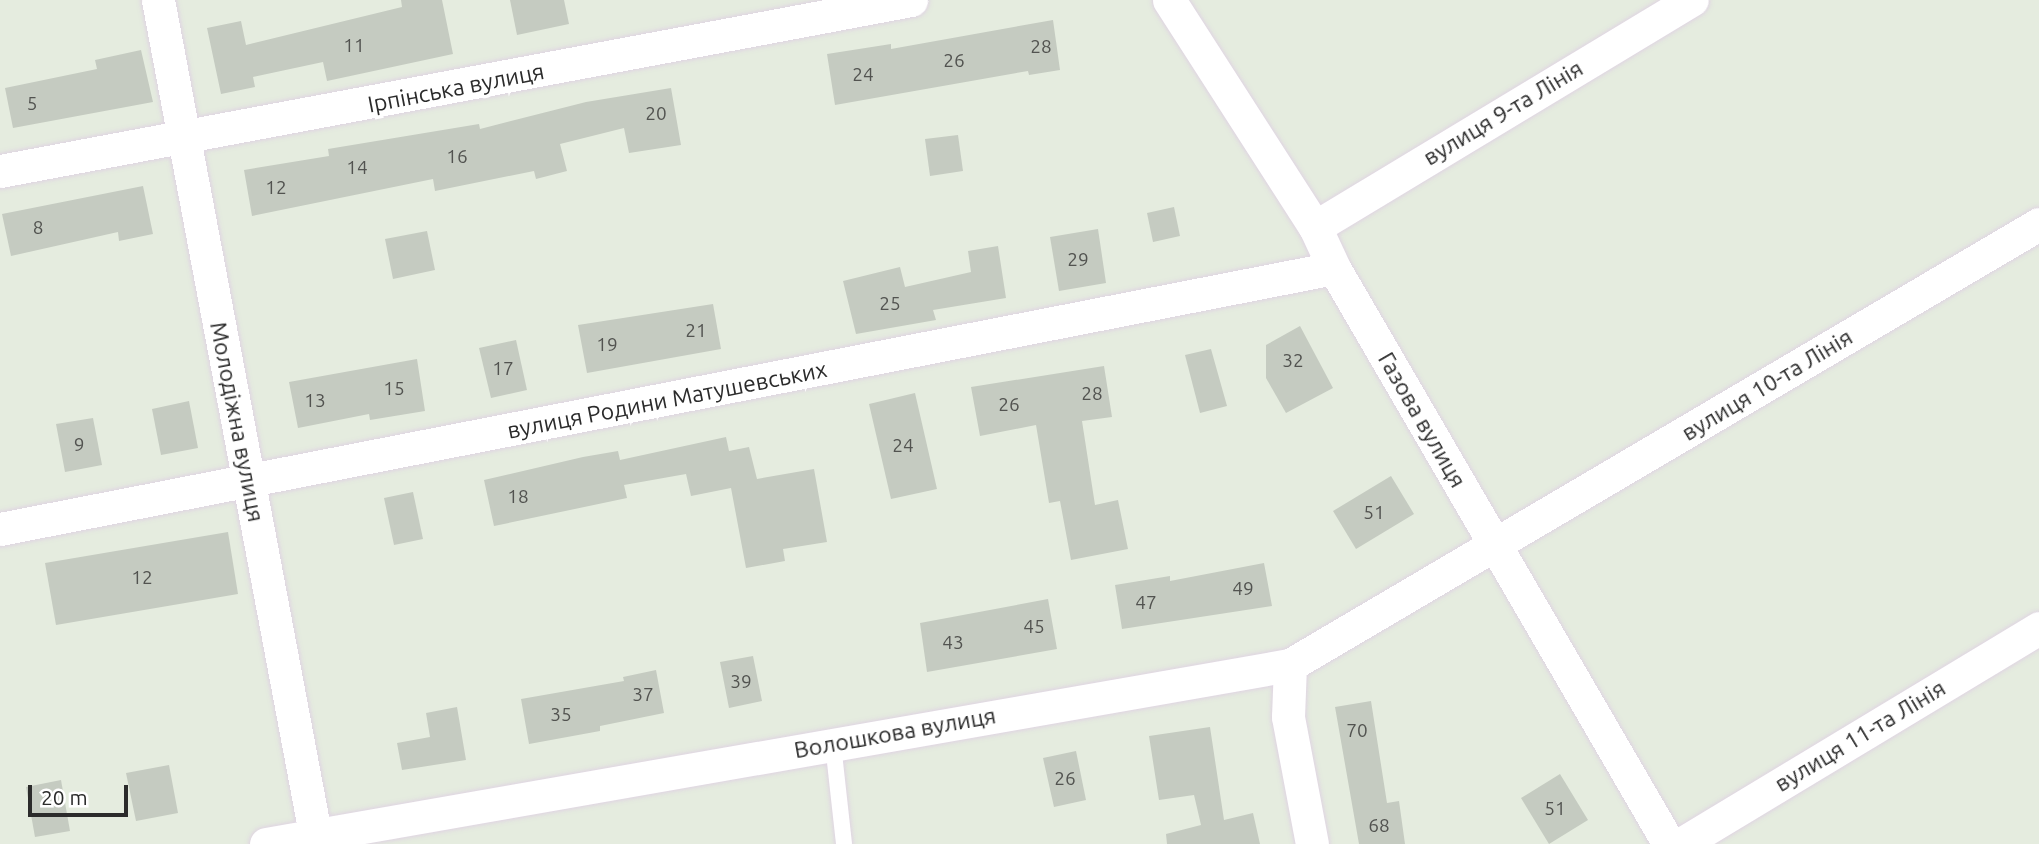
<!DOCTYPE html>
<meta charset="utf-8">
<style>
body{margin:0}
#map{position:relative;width:2039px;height:844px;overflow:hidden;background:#e5ecdf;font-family:Ubuntu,sans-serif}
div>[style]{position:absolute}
.building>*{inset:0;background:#c5cbc1}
.roads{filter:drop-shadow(0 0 2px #dfd4e2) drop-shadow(0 0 2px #dfd4e2)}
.service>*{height:16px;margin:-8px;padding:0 8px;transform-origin:8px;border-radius:8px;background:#fff}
.minor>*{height:33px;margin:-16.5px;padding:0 16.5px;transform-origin:16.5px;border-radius:16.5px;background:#fff}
span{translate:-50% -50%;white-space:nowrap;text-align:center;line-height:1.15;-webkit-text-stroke:7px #fff;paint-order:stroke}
.number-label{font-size:19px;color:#525350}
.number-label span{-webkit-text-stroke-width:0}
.street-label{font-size:23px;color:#2b2b2b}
.scale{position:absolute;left:28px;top:785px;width:100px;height:32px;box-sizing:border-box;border:4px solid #2b2b2b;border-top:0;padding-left:9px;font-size:21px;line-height:24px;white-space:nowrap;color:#2b2b2b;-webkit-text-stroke:5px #fff;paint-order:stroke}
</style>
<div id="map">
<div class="building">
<i style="clip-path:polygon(401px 0,442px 0,453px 54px,327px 81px,323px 62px,253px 77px,255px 87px,221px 94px,207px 28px,241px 21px,246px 45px,402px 7px)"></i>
<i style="clip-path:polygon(510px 0,564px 0,569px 24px,517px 35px)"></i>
<i style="clip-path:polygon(1053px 20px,1060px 70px,1029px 75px,1028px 71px,835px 105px,827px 54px,891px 44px,891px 49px)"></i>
<i style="clip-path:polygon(141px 50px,153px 102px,13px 128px,5px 88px,97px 69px,95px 60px)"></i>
<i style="clip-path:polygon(671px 88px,681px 145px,629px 153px,624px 128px,560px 144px,567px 171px,536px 179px,534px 171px,435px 191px,433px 179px,252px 216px,244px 170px,329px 156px,328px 149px,479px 124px,480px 129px,586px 102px)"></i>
<i style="clip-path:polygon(958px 135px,963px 171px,930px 176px,925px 139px)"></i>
<i style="clip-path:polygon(143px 186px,153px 234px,119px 241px,118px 232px,11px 256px,2px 214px)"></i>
<i style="clip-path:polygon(1174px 207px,1180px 236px,1153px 242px,1147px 213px)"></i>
<i style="clip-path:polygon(1098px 229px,1106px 283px,1059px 291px,1050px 237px)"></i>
<i style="clip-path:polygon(427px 231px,435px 270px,393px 279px,385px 239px)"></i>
<i style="clip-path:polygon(998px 246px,1006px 298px,933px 310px,936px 320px,856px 334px,843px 281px,900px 267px,905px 287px,971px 272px,968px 251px)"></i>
<i style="clip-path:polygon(713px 304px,721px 349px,587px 373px,578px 325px)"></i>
<i style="clip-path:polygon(1300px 326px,1333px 388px,1286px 413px,1266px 378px,1266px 345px)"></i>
<i style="clip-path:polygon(516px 340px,527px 390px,491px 398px,479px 348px)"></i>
<i style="clip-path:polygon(1211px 349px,1227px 406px,1200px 413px,1185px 355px)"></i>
<i style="clip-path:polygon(417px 359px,425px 411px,370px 420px,369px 414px,298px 428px,289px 382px)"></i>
<i style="clip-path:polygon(1104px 366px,1112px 417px,1082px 421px,1095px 505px,1118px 500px,1128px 549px,1071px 560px,1060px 501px,1049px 503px,1036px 425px,980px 436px,971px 387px)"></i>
<i style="clip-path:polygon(915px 393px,937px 489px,891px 499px,869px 404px)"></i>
<i style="clip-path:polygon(189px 401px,198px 448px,161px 455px,152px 409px)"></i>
<i style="clip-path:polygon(93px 418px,102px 465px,65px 472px,56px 424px)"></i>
<i style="clip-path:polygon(726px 437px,729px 451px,749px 447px,757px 479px,814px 469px,827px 542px,783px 549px,785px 561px,746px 568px,731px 488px,691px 496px,686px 474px,624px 485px,627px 498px,494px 526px,484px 480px,583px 457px,618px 451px,620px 460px)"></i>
<i style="clip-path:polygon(1391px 476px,1414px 514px,1356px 549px,1333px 511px)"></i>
<i style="clip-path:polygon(413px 492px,423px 539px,394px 545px,384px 498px)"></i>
<i style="clip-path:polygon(228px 532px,238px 594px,56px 625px,45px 563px)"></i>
<i style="clip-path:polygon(1264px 563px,1272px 606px,1122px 629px,1115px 585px,1170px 576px,1170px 581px)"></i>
<i style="clip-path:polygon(1048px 599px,1057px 649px,927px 672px,920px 623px)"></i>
<i style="clip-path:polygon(753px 656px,762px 701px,729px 708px,720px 662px)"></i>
<i style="clip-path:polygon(656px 670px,664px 713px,600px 726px,600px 731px,529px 744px,521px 699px,624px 681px,623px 677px)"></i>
<i style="clip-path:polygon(1371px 701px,1387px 803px,1399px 801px,1405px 844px,1359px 844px,1335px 707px)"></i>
<i style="clip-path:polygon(457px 707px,466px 760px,402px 770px,397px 743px,430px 737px,426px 713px)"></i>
<i style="clip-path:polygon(1210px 727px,1224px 820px,1253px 813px,1260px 844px,1167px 844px,1166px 834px,1201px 825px,1194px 795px,1159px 800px,1149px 736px)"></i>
<i style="clip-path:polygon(1076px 751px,1086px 800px,1054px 807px,1043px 758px)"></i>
<i style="clip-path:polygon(169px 765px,178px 813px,136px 821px,126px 773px)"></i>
<i style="clip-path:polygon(1560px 774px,1588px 820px,1549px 844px,1521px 798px)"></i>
<i style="clip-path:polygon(61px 780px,70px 831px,35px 837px,26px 787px)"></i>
</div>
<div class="roads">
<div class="service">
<i style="left:833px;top:744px;width:101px;rotate:83.7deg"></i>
</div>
<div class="minor">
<i style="left:158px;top:0;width:859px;rotate:79.33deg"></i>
<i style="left:1169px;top:0;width:270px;rotate:57.3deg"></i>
<i style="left:1315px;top:227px;width:45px;rotate:65.1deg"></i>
<i style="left:1334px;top:268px;width:666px;rotate:59.82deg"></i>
<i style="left:0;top:171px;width:927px;rotate:-10.63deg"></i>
<i style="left:1315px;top:227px;width:440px;rotate:-31.1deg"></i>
<i style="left:0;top:529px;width:1359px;rotate:-11.07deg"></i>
<i style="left:1290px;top:665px;width:52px;rotate:92.2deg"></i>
<i style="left:1288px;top:717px;width:129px;rotate:79.3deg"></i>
<i style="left:266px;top:844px;width:1040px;rotate:-9.92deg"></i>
<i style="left:1290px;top:665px;width:869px;rotate:-30.49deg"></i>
<i style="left:1681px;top:844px;width:418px;rotate:-31.1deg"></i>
</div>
</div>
<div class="number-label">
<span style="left:354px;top:46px">11</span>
<span style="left:1041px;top:47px">28</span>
<span style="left:954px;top:61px">26</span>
<span style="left:863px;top:75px">24</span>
<span style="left:32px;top:104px">5</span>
<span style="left:656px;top:114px">20</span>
<span style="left:457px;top:157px">16</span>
<span style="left:357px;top:168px">14</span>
<span style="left:276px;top:188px">12</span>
<span style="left:38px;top:228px">8</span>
<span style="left:1078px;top:260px">29</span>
<span style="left:890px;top:304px">25</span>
<span style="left:696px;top:331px">21</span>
<span style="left:607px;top:345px">19</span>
<span style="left:1293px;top:361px">32</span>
<span style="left:503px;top:369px">17</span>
<span style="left:394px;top:389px">15</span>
<span style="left:1092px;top:394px">28</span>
<span style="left:315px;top:401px">13</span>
<span style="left:1009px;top:405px">26</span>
<span style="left:79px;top:445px">9</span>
<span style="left:903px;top:446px">24</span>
<span style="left:518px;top:497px">18</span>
<span style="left:1374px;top:513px">51</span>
<span style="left:142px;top:578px">12</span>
<span style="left:1243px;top:589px">49</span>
<span style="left:1146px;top:603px">47</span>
<span style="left:1034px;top:627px">45</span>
<span style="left:953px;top:643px">43</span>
<span style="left:741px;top:682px">39</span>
<span style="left:643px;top:695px">37</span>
<span style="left:561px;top:715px">35</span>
<span style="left:1357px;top:731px">70</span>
<span style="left:1065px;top:779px">26</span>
<span style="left:1555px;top:809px">51</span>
<span style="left:1379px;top:826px">68</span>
</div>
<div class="street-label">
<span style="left:456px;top:88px;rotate:-11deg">Ірпінська вулиця</span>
<span style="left:1503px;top:113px;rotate:-31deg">вулиця 9-та Лінія</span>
<span style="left:1767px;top:385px;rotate:-31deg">вулиця 10-та Лінія</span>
<span style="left:667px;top:400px;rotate:-11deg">вулиця Родини Матушевських</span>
<span style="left:1422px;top:420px;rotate:60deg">Газова вулиця</span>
<span style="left:237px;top:422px;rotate:79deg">Молодіжна вулиця</span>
<span style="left:895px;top:733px;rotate:-10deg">Волошкова вулиця</span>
<span style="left:1860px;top:736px;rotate:-31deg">вулиця 11-та Лінія</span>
</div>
<div class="scale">20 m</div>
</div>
